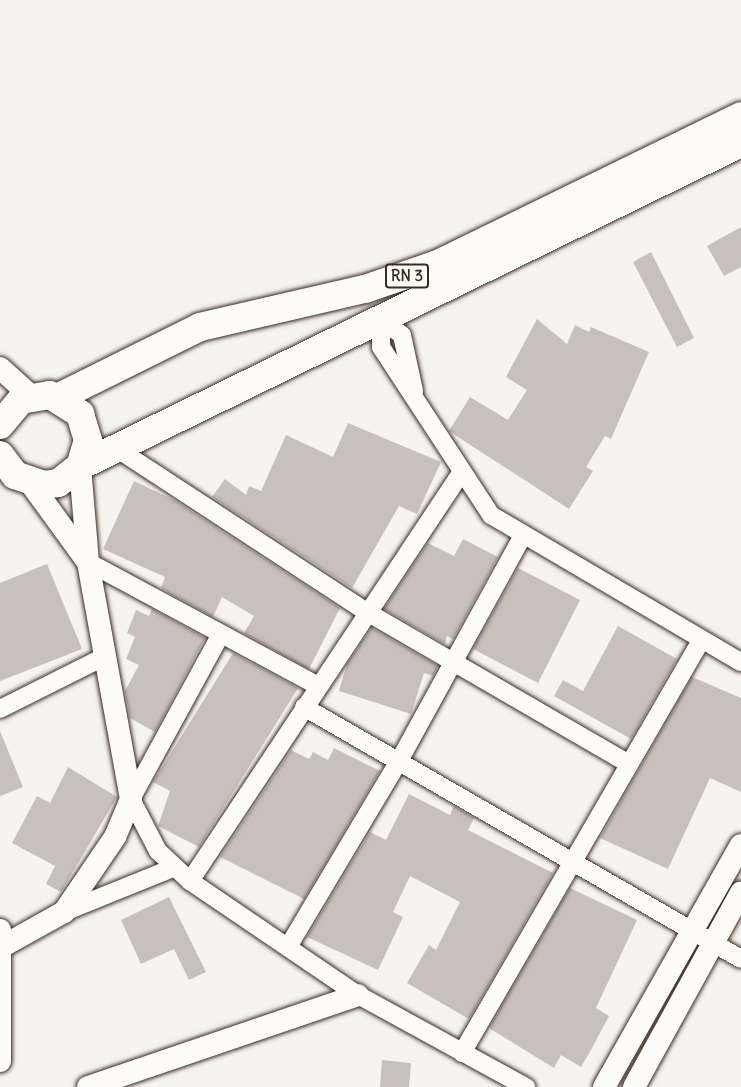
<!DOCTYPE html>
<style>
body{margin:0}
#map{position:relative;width:741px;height:1087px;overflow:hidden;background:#f5f4ee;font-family:Delius,sans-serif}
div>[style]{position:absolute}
.building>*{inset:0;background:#c7c1bb}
.roads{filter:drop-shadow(0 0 2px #3b2a1e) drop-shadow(0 0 2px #3b2a1e)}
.minor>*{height:18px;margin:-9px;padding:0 9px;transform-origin:9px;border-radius:9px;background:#fdfcf7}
.tertiary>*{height:22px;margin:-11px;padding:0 11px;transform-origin:11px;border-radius:11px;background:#fdfcf7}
.primary>*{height:28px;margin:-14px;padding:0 14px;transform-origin:14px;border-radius:14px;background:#fdfcf7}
span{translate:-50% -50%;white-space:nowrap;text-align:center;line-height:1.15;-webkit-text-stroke:6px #fdfcf7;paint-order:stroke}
.shield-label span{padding:2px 4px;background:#fdfcf7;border:2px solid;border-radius:4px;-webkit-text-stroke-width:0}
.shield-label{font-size:15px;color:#3b2a1e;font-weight:700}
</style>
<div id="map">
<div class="building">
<i style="clip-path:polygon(741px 227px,741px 267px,724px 276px,707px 246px)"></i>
<i style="clip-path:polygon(651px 252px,694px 338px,677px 347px,633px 262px)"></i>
<i style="clip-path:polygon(537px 319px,567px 344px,575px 325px,589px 332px,591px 327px,649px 352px,611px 439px,605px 436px,586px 467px,593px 471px,569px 509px,449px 431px,470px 397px,508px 420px,527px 390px,506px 377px)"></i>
<i style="clip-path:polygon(348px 423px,441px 462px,417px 514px,399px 506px,352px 588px,212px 497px,225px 479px,246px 495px,249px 486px,261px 491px,286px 435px,333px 457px)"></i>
<i style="clip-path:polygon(134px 481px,176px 501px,340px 608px,309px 669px,244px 633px,254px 616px,222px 597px,213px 617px,161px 588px,165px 577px,103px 549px)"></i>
<i style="clip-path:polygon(463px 539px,498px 557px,453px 639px,447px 636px,445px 644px,384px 609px,428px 543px,454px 556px)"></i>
<i style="clip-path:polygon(47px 564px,82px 649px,0 681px,0 583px)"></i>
<i style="clip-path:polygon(518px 568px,580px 600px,538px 683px,473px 649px)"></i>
<i style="clip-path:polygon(152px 609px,205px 638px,155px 732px,130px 718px,125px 691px,139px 665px,126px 659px,135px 637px,127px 633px,136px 610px,149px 616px)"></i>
<i style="clip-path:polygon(618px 626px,677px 659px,631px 739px,554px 696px,563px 680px,583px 691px)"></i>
<i style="clip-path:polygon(372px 628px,438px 666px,433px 676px,424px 673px,411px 714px,339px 691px,347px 664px)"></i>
<i style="clip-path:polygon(233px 653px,298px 688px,199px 847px,158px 826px,170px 791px,153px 782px)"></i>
<i style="clip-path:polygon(692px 677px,741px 698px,741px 792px,710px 778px,668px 869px,600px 838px)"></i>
<i style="clip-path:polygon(0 731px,23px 787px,0 796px)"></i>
<i style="clip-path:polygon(334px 748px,380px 771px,304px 899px,220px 857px,291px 750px,309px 759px,313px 752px,328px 760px)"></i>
<i style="clip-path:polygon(68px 767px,117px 797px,61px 892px,46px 884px,55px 866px,12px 843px,37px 796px,50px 803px)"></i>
<i style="clip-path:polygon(409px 794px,450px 815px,454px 806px,474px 818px,468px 830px,553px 873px,469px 1019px,407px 983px,429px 945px,436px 950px,460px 902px,410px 876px,393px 912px,403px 917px,378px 970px,307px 937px,370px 832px,386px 840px)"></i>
<i style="clip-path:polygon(570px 888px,637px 920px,596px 1008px,609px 1016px,592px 1048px,581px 1067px,561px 1055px,554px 1068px,489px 1028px)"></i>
<i style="clip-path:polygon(169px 897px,206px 972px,189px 980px,174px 949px,141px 964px,121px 920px)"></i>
<i style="clip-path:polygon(382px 1060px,411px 1063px,409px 1087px,380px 1087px)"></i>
</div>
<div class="roads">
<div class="minor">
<i style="left:414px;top:391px;width:57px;rotate:-102.1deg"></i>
<i style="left:402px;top:335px;width:26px;rotate:-144deg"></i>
<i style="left:381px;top:320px;width:27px;rotate:90deg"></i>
<i style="left:381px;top:347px;width:201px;rotate:56.8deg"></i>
<i style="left:491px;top:515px;width:290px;rotate:30.5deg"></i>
<i style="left:116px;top:448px;width:300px;rotate:33.2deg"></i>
<i style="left:367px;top:612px;width:299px;rotate:30.1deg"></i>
<i style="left:88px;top:562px;width:261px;rotate:28.3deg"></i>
<i style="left:221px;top:634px;width:188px;rotate:118.6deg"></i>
<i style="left:131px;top:799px;width:59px;rotate:62.6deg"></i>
<i style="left:158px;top:851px;width:44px;rotate:43.2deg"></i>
<i style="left:190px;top:881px;width:203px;rotate:34.2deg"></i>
<i style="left:358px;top:995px;width:192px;rotate:28.7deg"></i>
<i style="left:304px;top:707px;width:504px;rotate:29.97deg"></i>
<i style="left:0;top:709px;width:116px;rotate:-26.6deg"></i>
<i style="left:190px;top:881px;width:488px;rotate:-56.4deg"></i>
<i style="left:64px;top:912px;width:118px;rotate:-22deg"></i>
<i style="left:288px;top:947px;width:217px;rotate:-59.2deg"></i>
<i style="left:399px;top:761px;width:258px;rotate:-61.2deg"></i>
<i style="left:462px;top:1053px;width:477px;rotate:-59.9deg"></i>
</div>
<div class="tertiary">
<i style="left:0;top:368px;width:42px;rotate:42.1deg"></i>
<i style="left:31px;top:484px;width:95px;rotate:54deg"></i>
<i style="left:0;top:930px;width:131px;rotate:90deg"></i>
<i style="left:3px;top:946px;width:70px;rotate:-29.1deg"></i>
<i style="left:64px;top:912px;width:91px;rotate:-55.8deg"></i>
<i style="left:115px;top:837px;width:41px;rotate:-67.2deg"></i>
<i style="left:131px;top:799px;width:241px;rotate:-100.3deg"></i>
<i style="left:88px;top:562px;width:96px;rotate:-94.8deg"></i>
<i style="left:88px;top:1087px;width:285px;rotate:-18.8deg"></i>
<i style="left:604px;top:1087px;width:278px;rotate:-60.5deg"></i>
<i style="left:634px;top:1087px;width:222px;rotate:-61.2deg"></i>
</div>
<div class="primary">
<i style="left:59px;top:397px;width:157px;rotate:-26.4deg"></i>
<i style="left:200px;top:327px;width:169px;rotate:-13deg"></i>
<i style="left:365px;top:289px;width:77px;rotate:-18.9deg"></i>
<i style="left:438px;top:264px;width:337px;rotate:-26deg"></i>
<i style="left:0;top:425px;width:33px;rotate:-50deg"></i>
<i style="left:21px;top:400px;width:29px;rotate:-10deg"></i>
<i style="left:50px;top:395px;width:36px;rotate:32deg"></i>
<i style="left:80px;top:414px;width:27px;rotate:73deg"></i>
<i style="left:88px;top:440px;width:27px;rotate:107deg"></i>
<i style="left:80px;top:466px;width:28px;rotate:142deg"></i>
<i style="left:58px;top:483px;width:14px;rotate:172deg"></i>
<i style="left:44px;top:485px;width:31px;rotate:-161deg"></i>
<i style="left:15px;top:475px;width:25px;rotate:-127deg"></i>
<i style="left:80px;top:466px;width:736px;rotate:-26.04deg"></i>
</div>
</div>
<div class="shield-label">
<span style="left:407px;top:276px">RN 3</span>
</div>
</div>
